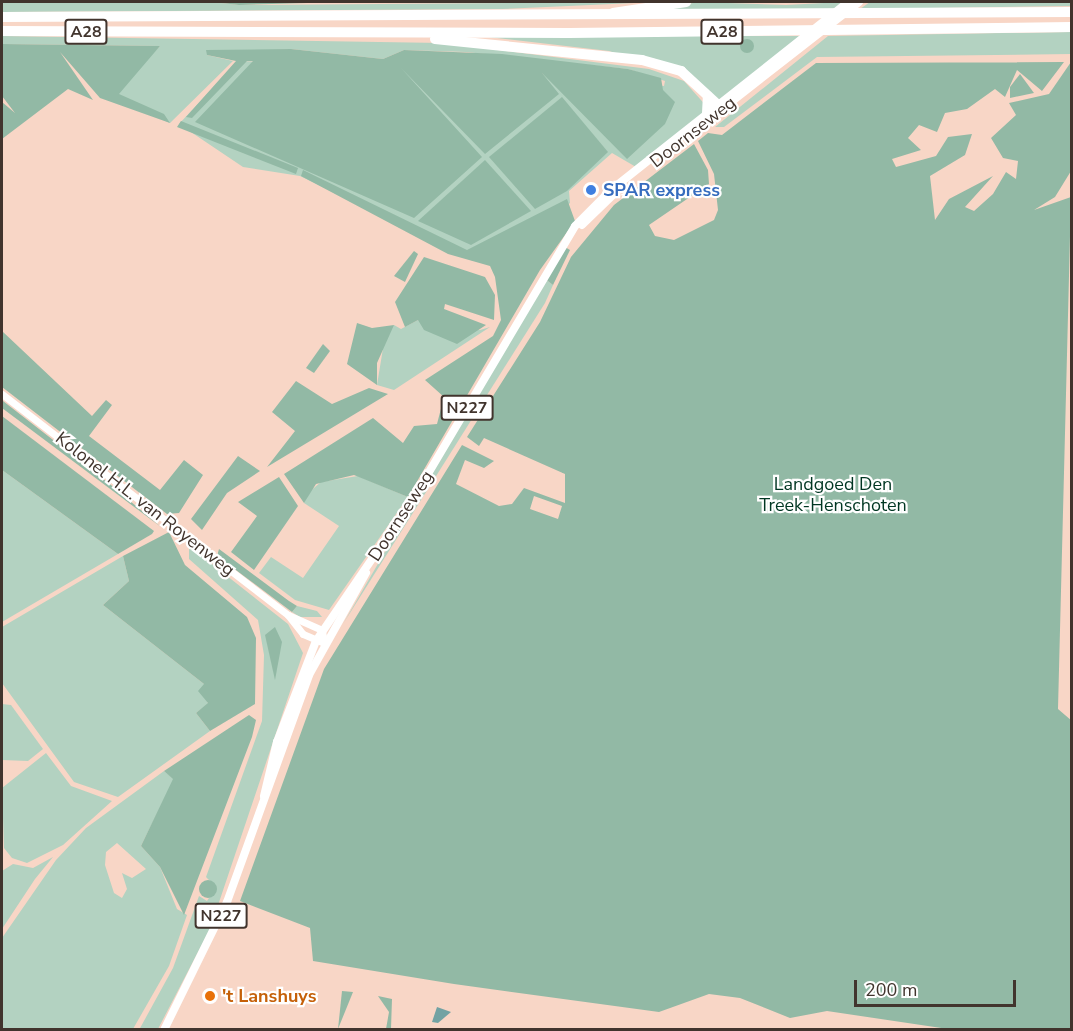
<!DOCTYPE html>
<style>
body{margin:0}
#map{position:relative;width:1073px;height:1031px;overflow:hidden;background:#f8d6c6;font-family:"Nunito Sans",sans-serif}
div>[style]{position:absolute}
.green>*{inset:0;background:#b3d2c1}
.forest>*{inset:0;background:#92b9a5}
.round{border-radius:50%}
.water>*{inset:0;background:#72a2a3}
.tertiary>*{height:7px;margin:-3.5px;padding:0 3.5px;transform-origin:3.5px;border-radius:3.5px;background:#fff}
.primary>*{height:8px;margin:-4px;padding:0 4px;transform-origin:4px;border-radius:4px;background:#fff}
.motorway>*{height:10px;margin:-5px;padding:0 5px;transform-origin:5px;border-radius:5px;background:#fff}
.dots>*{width:16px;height:16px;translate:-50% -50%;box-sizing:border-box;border:3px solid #fff;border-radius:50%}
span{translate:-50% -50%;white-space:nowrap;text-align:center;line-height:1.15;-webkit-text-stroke:4.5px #fff;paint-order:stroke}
.shield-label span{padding:2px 4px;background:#fff;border:2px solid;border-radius:4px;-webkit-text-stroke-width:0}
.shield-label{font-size:16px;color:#41342d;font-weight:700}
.street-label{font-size:18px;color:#41342d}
.shop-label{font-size:18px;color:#366cbe;font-weight:700}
.left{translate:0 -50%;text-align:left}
.park-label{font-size:18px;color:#003622}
.food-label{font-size:18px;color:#c56008;font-weight:700}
.frame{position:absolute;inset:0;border:3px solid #41342d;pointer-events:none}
.scale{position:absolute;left:854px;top:980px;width:162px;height:27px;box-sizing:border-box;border:3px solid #41342d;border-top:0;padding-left:8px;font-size:18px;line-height:21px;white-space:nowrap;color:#41342d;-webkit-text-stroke:4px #fff;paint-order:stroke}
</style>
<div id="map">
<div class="green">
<i style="clip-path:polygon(212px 2px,239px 5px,656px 2px,502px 9px,2px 12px,2px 3px)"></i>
<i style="clip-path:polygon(699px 2px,786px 5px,843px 2px,834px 9px,653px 10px)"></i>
<i style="clip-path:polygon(870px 2px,1072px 2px,1071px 6px,860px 9px)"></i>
<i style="clip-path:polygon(1071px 32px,1071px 54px,817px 57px,724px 127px,715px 127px,828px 36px)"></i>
<i style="clip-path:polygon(2px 36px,442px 43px,649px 69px,684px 81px,709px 109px,636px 167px,612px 153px,569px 191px,570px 203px,529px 234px,473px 261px,300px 176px,243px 167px,179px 124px,238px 61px,480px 68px,664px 86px,665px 81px,628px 69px,466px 52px,404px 50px,383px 59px,291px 49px,207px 55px,233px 61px,170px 123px,110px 97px,160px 46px,2px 44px)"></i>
<i style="clip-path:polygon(480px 36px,801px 36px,717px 102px,699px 82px,609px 51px)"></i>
<i style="clip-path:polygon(544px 278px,553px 285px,545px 303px,343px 624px)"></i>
<i style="clip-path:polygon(418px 320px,480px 330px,490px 327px,394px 390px,377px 385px,385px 336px,394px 325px,401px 329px)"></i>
<i style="clip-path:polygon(2px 470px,118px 554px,2px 622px)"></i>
<i style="clip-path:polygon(358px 476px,408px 497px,329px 610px,295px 600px,259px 573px,271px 557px,303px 578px,339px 526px,304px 503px,308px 493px,321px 482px)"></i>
<i style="clip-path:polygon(189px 546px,288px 624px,303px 653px,210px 929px,158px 1029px,139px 1030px,173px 968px,199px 896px,207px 901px,216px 887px,206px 877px,262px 721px,264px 655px,258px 620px,189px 559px)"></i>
<i style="clip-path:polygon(123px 556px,129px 581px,103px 605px,204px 684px,208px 704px,196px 713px,210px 731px,118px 797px,74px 782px,2px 683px,2px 627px)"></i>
<i style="clip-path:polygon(297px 606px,317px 611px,322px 617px,300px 617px,292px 612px)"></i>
<i style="clip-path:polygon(2px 704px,11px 705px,43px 749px,28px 761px,2px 760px)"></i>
<i style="clip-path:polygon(46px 753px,71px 786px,112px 801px,63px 845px,27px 863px,12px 858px,4px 848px,2px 788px)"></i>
<i style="clip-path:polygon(evenodd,164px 771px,174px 779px,141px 846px,160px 867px,177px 909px,187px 915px,169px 966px,133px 1029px,2px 1030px,2px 938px,56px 860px,86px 828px,164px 771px,117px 843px,146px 869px,132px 878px,122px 873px,127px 889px,122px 898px,114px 893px,105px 865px,106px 852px,117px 843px)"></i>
<i style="clip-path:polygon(53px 857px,35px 879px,2px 929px,2px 871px,13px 864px,33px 868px)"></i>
</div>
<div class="forest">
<i style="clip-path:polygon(212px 2px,343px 2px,239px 5px)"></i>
<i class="round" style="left:740px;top:39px;width:14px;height:14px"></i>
<i style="clip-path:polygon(2px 44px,160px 46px,119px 94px,164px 114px,170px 123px,100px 98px,60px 52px,93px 100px,68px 89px,2px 139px,2px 102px,15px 113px,2px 96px)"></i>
<i style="clip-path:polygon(291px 49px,383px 59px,404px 50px,502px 54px,628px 69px,661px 78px,663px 90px,675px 102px,665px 124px,627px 159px,542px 73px,559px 94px,485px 154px,401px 68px,482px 157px,414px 218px,195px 122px,253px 61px,247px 61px,192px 118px,186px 117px,236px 61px,207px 55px,206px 50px)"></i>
<i style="clip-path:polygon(evenodd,1064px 62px,1042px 91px,1017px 70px,1005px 97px,995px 89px,967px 109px,945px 113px,937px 132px,919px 125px,908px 138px,921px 150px,892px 159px,896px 167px,936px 156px,948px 137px,972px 134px,965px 155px,930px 176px,935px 220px,949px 199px,993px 176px,965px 207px,974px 211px,993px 194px,1006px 172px,1016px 179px,1018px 161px,1003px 158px,991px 138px,1016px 115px,1009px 103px,1049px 94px,1071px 62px,1071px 171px,1055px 197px,1034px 210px,1071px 197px,1058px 709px,1072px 721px,1071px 1029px,948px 1029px,827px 1011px,790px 1018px,740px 998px,709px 994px,659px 1012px,454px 984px,313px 961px,310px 928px,240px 901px,324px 669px,462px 445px,494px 461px,484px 468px,465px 460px,456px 484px,499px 506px,512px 504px,524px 488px,565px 503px,565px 474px,484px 438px,479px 446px,467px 437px,540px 322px,571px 257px,614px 205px,694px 144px,708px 170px,709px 184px,649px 225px,655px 236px,674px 240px,714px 220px,718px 210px,714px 174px,698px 141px,708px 133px,722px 135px,816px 63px,1064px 62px,534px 496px,562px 506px,558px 519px,530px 509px,534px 496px)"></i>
<i style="clip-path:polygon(1020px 74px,1034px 93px,1010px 98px,1010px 87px)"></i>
<i style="clip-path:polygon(562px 97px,608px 152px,567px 191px,535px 209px,489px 157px)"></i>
<i style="clip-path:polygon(181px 121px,298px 168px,296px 174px,177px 127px)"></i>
<i style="clip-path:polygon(485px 160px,531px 211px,471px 245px,418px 221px)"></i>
<i style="clip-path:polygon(303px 170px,467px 250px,567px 199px,575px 221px,540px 270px,408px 497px,354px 475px,316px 484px,304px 503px,284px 474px,373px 418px,403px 443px,414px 426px,437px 424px,444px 397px,425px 380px,493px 336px,501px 320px,495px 277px,490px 266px,448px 254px,301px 176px)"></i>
<i style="clip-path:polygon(565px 247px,570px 250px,553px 285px,544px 278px)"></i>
<i style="clip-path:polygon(414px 251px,418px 254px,405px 282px,394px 276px)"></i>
<i style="clip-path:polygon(424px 257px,485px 277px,495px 295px,494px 320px,445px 304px,444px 309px,486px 325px,457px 344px,424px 330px,418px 320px,405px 327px,395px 302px)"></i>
<i style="clip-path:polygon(357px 323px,372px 328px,394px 325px,377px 363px,377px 385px,347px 364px)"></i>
<i style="clip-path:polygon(2px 331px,92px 416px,106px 400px,112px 405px,89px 436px,160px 490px,184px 460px,203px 475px,179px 513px,167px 514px,2px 387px)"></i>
<i style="clip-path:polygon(323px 344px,330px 351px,314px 373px,306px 368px)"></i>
<i style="clip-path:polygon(296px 381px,332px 404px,369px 388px,388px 394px,267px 467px,295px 431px,272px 412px)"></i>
<i style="clip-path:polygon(3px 401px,111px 485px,161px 527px,2px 408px)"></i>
<i style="clip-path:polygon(2px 416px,154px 531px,152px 534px,118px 554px,2px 470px)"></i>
<i style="clip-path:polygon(238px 456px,260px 471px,227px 493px,202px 530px,191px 519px)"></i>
<i style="clip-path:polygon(279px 477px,298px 506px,254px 570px,231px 552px,257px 516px,238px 502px)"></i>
<i style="clip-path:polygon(169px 532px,185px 565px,247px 617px,256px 638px,255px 704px,210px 731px,196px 713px,208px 703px,198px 691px,204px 684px,103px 605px,129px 581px,123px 556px)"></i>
<i style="clip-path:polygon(219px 549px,289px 601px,297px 606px,292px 612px,256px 585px,217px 556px)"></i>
<i style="clip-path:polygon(275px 627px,282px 642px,275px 680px,265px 635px)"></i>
<i style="clip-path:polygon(249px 715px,256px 720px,252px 737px,184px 915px,160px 867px,141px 846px,173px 779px,164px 771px)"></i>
<i class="round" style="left:199px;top:880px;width:18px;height:18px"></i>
<i style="clip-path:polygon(342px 991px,353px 992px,338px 1029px)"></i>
<i style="clip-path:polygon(378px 996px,392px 999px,391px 1029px,386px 1029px,389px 1012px)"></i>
</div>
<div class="water">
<i style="clip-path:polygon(437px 1007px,451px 1012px,438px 1023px,432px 1022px)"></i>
</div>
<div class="tertiary">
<i style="left:2px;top:394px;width:361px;rotate:37.7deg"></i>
<i style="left:288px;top:615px;width:24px;rotate:52deg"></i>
<i style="left:303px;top:634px;width:23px;rotate:23deg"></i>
<i style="left:324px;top:643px;width:13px;rotate:-99deg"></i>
<i style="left:322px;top:630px;width:37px;rotate:-156deg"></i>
</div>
<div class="primary">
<i style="left:699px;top:127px;width:203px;rotate:-38deg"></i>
<i style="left:582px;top:225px;width:45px;rotate:-44.1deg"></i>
<i style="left:264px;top:796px;width:56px;rotate:-76.5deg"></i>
<i style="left:277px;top:742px;width:108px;rotate:-68.9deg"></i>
<i style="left:316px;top:641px;width:172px;rotate:-55.7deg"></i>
<i style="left:413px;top:499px;width:317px;rotate:-59.3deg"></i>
<i style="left:575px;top:226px;width:51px;rotate:-45deg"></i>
<i style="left:611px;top:190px;width:303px;rotate:-38.4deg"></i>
<i style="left:164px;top:1030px;width:143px;rotate:-63.8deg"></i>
<i style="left:227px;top:902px;width:241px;rotate:-70.1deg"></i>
<i style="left:309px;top:675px;width:117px;rotate:-60.8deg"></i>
</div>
<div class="motorway">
<i style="left:613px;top:13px;width:74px;rotate:-8.6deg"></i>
<i style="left:2px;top:17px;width:1070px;rotate:-0.27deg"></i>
<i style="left:2px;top:31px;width:567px;rotate:0.2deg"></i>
<i style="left:569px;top:33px;width:503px;rotate:-0.68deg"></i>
<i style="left:435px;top:39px;width:208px;rotate:5.8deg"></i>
<i style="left:642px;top:60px;width:41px;rotate:15.8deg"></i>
<i style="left:681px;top:71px;width:49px;rotate:42.5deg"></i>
<i style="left:717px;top:104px;width:12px;rotate:5deg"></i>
<i style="left:707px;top:113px;width:17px;rotate:-87deg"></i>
</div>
<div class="dots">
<i style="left:591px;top:190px;background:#3f7fe0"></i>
<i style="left:210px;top:996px;background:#e8710a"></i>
</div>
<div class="shield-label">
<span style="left:86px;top:32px">A28</span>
<span style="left:722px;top:32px">A28</span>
<span style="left:467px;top:408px">N227</span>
<span style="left:221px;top:916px">N227</span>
</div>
<div class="street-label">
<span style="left:693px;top:132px;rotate:-38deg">Doornseweg</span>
<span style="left:145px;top:504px;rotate:38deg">Kolonel H.L. van Royenweg</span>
<span style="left:401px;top:516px;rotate:-57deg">Doornseweg</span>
</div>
<div class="shop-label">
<span class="left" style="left:603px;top:190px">SPAR express</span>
</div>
<div class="park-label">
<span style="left:833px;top:495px">Landgoed Den<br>Treek-Henschoten</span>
</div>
<div class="food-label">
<span class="left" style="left:222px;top:996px">'t Lanshuys</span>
</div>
<div class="frame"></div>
<div class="scale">200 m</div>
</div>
